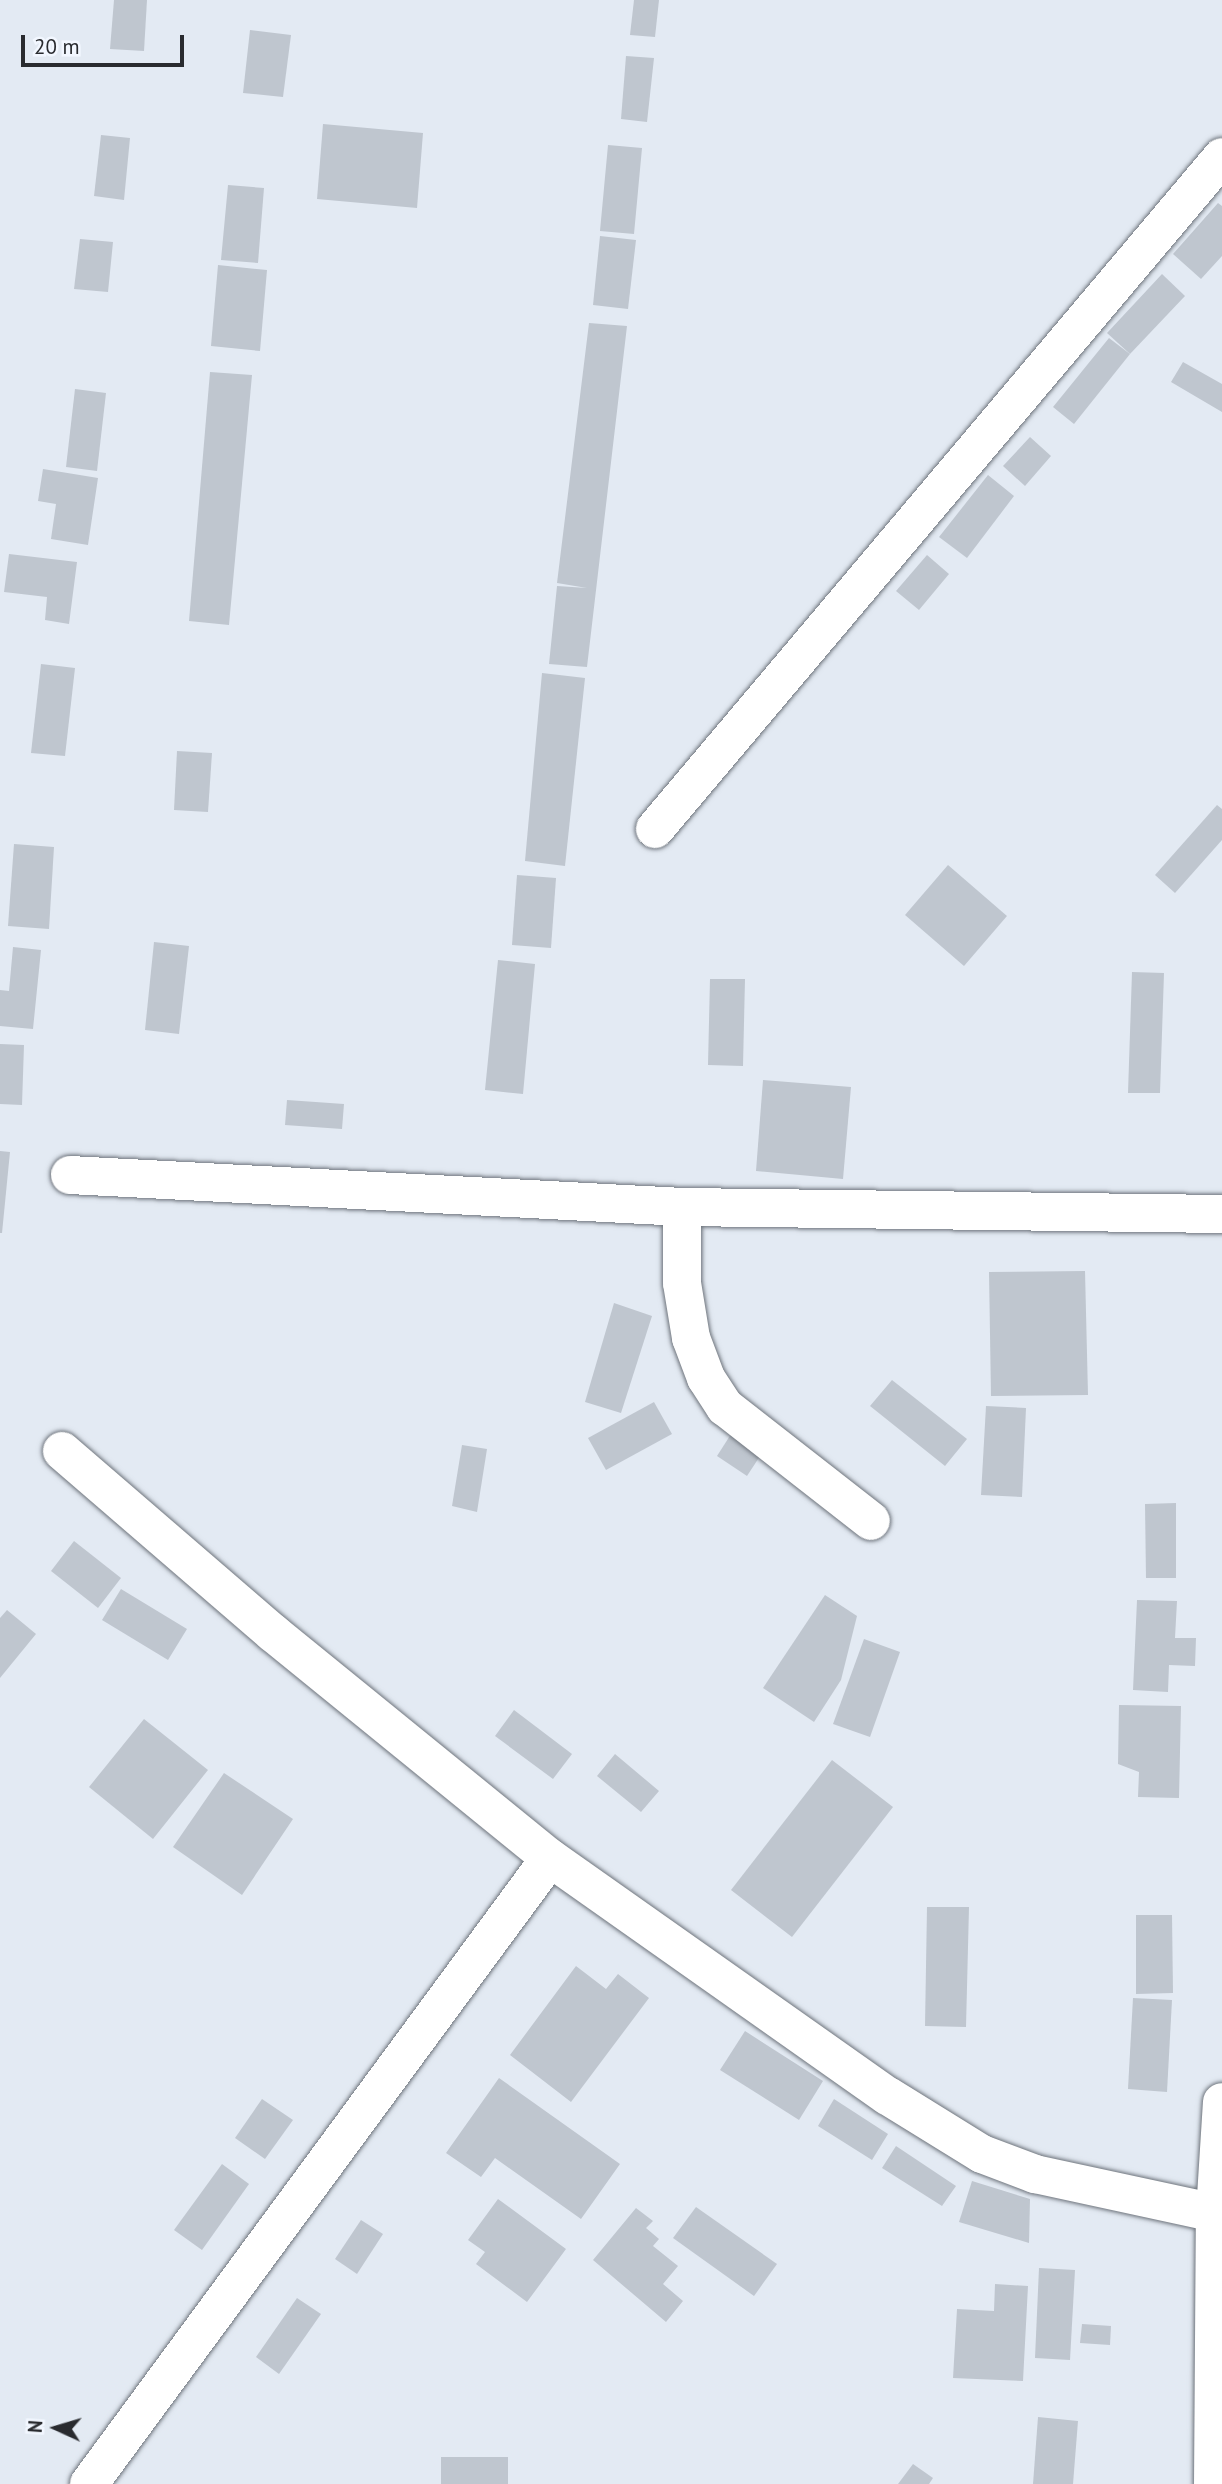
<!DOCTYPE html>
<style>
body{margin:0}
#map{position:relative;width:1222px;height:2484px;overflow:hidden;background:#e3eaf3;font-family:"PT Sans",sans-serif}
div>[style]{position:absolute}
.building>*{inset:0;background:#bfc6cf}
.roads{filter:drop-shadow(0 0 2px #6e747c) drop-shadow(0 0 2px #6e747c)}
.minor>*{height:38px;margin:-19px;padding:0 19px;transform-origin:19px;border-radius:19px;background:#fff}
span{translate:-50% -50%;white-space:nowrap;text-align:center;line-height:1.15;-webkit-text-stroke:6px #f2f7ff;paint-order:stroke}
.north{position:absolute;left:21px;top:2393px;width:70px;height:70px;-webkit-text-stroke:5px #f2f7ff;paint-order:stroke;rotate:274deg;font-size:19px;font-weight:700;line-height:28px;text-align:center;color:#292b2f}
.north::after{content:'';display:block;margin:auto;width:24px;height:32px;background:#292b2f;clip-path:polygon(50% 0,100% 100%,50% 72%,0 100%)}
.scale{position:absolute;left:21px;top:35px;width:163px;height:32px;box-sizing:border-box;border:4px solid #292b2f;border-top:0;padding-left:9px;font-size:21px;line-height:24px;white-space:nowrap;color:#292b2f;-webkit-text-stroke:5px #f2f7ff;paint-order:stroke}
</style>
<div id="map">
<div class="building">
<i style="clip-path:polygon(114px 0,147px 0,144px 51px,110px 49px)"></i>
<i style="clip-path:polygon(634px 0,659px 0,655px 37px,630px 35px)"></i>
<i style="clip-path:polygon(250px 30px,291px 35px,283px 97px,243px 93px)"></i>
<i style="clip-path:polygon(626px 56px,654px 58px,647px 122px,621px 119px)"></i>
<i style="clip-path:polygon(323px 124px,423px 133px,417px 208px,317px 199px)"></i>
<i style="clip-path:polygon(101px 135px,130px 138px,124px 200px,94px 196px)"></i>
<i style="clip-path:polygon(608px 145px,642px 148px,634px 234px,600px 231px)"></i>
<i style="clip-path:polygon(228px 185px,264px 188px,258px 263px,221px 260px)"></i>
<i style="clip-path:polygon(1218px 203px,1222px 206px,1222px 256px,1201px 279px,1173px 254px)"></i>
<i style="clip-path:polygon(600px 236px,636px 240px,628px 309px,593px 305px)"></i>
<i style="clip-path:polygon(80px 239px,113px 242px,108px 292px,74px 289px)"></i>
<i style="clip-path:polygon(218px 265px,267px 270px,260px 351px,211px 346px)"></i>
<i style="clip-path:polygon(1162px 274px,1185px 296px,1130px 354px,1107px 333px)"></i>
<i style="clip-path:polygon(589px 323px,627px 326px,587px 667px,549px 664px,557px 586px,587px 588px,557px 583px)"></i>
<i style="clip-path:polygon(1109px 338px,1130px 354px,1074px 424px,1053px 407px)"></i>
<i style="clip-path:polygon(1183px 362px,1222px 384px,1222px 412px,1171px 382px)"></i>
<i style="clip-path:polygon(210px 372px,252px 375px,229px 625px,189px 621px)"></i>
<i style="clip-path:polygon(75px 389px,106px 393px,97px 471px,66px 467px)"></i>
<i style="clip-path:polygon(1030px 437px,1051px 456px,1025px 486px,1003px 466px)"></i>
<i style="clip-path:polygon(43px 469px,98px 478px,88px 545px,51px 539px,56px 504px,38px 501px)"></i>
<i style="clip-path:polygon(988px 475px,1014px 496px,967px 558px,939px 537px)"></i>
<i style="clip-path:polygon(9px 554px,77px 562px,69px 624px,45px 620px,47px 597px,4px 592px)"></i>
<i style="clip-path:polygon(927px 555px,949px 574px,919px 610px,896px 591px)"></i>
<i style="clip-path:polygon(41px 664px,75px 668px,65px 756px,31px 753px)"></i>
<i style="clip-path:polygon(542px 673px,585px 678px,565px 866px,525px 861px)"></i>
<i style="clip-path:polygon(177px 751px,212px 753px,208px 812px,174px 810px)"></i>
<i style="clip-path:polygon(1217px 805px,1222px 809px,1222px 840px,1175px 893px,1155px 875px)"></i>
<i style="clip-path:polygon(14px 844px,54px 847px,49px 929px,8px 926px)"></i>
<i style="clip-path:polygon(948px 865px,1007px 916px,964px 966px,905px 915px)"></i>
<i style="clip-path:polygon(517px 875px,556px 878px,551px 948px,512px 945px)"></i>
<i style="clip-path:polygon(154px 942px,189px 946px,179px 1034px,145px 1030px)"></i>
<i style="clip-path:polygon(13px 947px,41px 950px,33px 1029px,0 1026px,0 990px,9px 991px)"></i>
<i style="clip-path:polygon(498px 960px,535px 964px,523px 1094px,485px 1090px)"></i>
<i style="clip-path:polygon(1132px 972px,1164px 973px,1160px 1093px,1128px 1093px)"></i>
<i style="clip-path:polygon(710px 979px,745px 979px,743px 1066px,708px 1065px)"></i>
<i style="clip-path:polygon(0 1044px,24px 1045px,22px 1105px,0 1104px)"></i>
<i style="clip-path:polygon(763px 1080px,851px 1087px,843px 1179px,756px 1171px)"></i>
<i style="clip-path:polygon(287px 1100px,344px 1104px,342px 1129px,285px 1125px)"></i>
<i style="clip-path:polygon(0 1151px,10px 1152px,2px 1233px,0 1233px)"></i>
<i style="clip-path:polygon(1085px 1271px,1088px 1395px,991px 1396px,989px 1272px)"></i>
<i style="clip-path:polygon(614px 1303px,652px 1316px,621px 1413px,585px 1402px)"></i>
<i style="clip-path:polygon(892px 1380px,967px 1439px,945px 1466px,870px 1406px)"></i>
<i style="clip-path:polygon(654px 1402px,672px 1434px,606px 1470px,588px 1438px)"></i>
<i style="clip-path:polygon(986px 1406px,1026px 1408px,1022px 1497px,981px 1495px)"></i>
<i style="clip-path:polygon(733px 1431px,764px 1450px,747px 1476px,717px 1456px)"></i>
<i style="clip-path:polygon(462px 1445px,487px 1449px,477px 1512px,452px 1506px)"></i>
<i style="clip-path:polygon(1176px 1503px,1176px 1578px,1146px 1578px,1145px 1504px)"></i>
<i style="clip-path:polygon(74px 1541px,121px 1578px,98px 1608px,51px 1571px)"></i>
<i style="clip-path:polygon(121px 1589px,187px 1629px,168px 1660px,102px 1620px)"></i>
<i style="clip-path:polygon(825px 1595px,857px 1616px,841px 1680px,814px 1722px,763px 1688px)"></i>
<i style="clip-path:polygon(1137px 1600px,1177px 1601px,1175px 1638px,1196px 1638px,1195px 1666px,1169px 1665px,1168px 1692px,1133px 1690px)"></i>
<i style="clip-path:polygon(7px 1610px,36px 1634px,0 1678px,0 1618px)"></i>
<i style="clip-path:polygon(864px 1639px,900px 1652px,870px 1737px,833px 1724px)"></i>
<i style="clip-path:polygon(1119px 1705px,1181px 1706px,1179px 1798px,1138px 1797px,1139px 1772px,1118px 1764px)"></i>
<i style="clip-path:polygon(514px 1710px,572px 1754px,553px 1779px,495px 1736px)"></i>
<i style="clip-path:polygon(144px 1719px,208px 1770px,153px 1839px,89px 1787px)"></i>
<i style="clip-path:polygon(615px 1754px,659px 1791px,641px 1812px,597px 1776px)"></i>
<i style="clip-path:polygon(832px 1760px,893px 1807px,792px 1937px,731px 1890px)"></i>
<i style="clip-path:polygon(224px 1773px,293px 1819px,242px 1895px,173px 1847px)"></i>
<i style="clip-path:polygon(927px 1907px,969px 1907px,966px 2027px,925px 2026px)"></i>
<i style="clip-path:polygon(1136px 1915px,1172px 1915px,1173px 1993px,1136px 1994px)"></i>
<i style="clip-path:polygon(576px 1966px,606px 1989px,618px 1974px,649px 1998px,571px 2102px,510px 2055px)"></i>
<i style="clip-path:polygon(1133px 1998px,1172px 2000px,1167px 2092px,1128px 2089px)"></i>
<i style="clip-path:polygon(745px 2031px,823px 2081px,799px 2120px,720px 2070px)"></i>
<i style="clip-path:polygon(499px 2078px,620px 2164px,581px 2219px,495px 2158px,481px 2177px,446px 2153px)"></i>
<i style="clip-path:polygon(262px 2099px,293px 2120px,265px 2159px,235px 2138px)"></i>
<i style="clip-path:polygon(834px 2099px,888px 2134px,872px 2160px,818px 2126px)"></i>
<i style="clip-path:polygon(896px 2146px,956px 2186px,942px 2206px,882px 2168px)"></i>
<i style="clip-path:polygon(222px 2164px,249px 2184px,202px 2250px,174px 2230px)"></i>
<i style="clip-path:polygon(972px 2181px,1030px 2199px,1029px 2243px,959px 2222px)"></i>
<i style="clip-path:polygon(498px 2199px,566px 2249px,527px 2302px,476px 2264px,485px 2252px,468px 2240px)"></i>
<i style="clip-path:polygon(696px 2207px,777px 2264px,754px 2296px,673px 2238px)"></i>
<i style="clip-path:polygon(636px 2208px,653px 2221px,646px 2228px,659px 2239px,653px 2246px,678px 2266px,663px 2284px,683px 2301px,666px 2322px,593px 2260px)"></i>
<i style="clip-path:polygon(361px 2220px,383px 2234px,357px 2274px,335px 2259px)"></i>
<i style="clip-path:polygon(1039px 2268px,1075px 2270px,1070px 2360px,1035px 2358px)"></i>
<i style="clip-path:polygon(995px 2284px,1028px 2286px,1023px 2381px,953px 2378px,957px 2309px,994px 2311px)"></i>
<i style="clip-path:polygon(297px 2298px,321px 2314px,279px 2374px,256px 2357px)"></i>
<i style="clip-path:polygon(1082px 2324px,1111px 2326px,1110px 2345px,1080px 2343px)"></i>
<i style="clip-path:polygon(1038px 2417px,1078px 2421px,1073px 2484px,1033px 2484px)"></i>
<i style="clip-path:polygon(441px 2457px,508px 2457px,508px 2484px,441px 2484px)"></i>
<i style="clip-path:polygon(913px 2464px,933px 2478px,929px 2484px,898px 2484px)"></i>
</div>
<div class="roads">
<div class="minor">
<i style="left:655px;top:829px;width:879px;rotate:-49.84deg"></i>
<i style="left:70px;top:1175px;width:613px;rotate:2.99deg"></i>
<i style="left:682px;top:1207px;width:540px;rotate:0.74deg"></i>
<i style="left:682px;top:1207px;width:76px;rotate:90deg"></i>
<i style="left:682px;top:1283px;width:56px;rotate:80.7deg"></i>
<i style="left:691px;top:1338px;width:43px;rotate:69.4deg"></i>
<i style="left:706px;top:1378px;width:35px;rotate:57deg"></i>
<i style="left:725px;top:1407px;width:185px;rotate:38deg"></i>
<i style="left:62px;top:1451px;width:279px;rotate:40.8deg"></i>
<i style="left:273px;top:1633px;width:357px;rotate:39.1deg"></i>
<i style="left:550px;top:1858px;width:413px;rotate:35.2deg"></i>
<i style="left:888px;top:2096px;width:110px;rotate:31.7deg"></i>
<i style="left:982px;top:2154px;width:57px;rotate:20.7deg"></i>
<i style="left:1035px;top:2174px;width:184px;rotate:12.2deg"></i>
<i style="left:89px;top:2484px;width:777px;rotate:-53.63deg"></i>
<i style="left:1213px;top:2484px;width:271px;rotate:-89.6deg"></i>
<i style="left:1215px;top:2213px;width:111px;rotate:-86.4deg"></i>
</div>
</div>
<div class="north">N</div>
<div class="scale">20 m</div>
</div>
